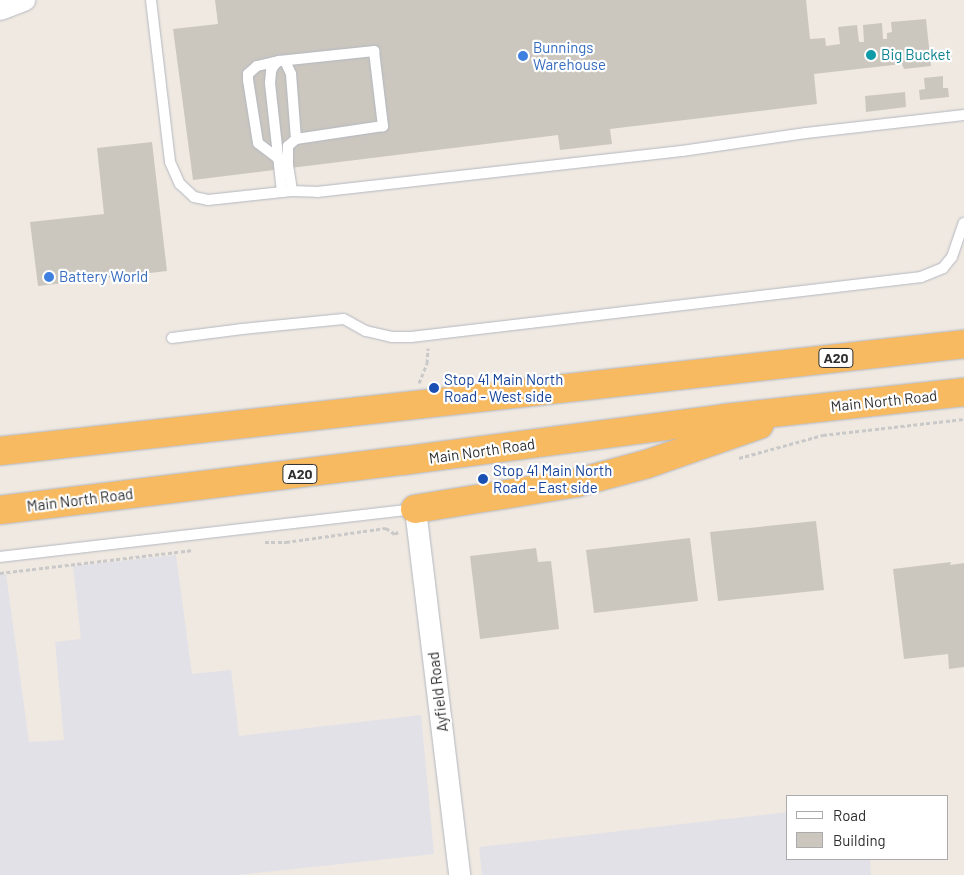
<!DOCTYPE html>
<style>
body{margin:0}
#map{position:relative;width:964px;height:875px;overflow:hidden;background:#efe9e1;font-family:Barlow,sans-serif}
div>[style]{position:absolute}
.industrial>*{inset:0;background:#e3e1e8}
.building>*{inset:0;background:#cbc7bf}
.path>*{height:3px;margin-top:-1.5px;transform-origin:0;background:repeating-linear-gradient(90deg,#c9c9c9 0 4px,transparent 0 6.5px)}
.roads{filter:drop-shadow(0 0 1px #b4b7c1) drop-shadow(0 0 1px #b4b7c1)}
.service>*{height:10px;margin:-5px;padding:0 5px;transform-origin:5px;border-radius:5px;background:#fff}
.minor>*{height:21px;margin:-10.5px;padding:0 10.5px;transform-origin:10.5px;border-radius:10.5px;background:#fff}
.trunk>*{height:28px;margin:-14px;padding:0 14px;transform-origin:14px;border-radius:14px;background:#f8ba60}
.dots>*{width:14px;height:14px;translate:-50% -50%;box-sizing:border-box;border:2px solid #fff;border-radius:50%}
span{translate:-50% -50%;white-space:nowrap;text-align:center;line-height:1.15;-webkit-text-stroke:4.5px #fff;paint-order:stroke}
.shield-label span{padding:1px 4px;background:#fff;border:1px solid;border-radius:4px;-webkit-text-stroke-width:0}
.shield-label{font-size:14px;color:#2e2e2e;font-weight:700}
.shop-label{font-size:15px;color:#366cbe}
.left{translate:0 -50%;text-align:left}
.culture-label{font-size:15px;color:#0d838f}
.transit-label{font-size:15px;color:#164399}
.street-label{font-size:15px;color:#2e2e2e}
.legend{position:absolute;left:786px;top:795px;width:162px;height:65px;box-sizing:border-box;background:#fff;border:1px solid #ababab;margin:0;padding:6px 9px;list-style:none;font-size:15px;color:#2e2e2e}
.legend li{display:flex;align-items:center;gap:10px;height:25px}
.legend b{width:25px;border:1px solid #ababab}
</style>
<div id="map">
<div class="industrial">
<i style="clip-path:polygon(176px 555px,192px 674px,231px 670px,239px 736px,421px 715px,434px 854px,237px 875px,0 875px,0 575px,6px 574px,29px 742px,64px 740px,55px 642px,81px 639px,73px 566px)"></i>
<i style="clip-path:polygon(788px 812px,788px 859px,870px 859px,871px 875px,482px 875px,479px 847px)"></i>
</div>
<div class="building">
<i style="clip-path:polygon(215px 0,806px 0,810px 39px,825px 38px,826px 46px,840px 44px,838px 27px,857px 25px,859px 42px,864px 42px,863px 25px,882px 23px,883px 39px,887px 39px,887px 33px,892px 32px,891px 22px,926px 19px,931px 66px,904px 69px,902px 64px,814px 74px,817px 104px,610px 129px,612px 144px,560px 150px,558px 135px,193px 180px,173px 29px,218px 24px)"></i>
<i style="clip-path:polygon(943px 76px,943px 88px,948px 88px,949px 97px,920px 100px,919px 90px,925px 89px,924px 78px)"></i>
<i style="clip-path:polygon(905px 92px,906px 107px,866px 112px,865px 96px)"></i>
<i style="clip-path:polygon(152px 142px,167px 271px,38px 286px,30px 222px,104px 214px,97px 148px)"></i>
<i style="clip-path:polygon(816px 521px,824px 590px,718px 601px,710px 532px)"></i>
<i style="clip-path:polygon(690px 538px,698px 601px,594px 613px,586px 550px)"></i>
<i style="clip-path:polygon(536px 548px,538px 562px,551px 561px,559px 629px,480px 639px,470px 556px)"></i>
<i style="clip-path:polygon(951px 562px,950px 565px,964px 563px,964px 667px,949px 669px,948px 654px,904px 659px,893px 569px)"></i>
</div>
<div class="path">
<i style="left:419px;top:383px;width:22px;rotate:-68deg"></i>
<i style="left:427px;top:363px;width:15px;rotate:-86deg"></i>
<i style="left:739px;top:458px;width:87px;rotate:-15.3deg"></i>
<i style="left:823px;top:435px;width:142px;rotate:-6.5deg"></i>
<i style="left:265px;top:542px;width:21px"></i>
<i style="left:286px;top:542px;width:101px;rotate:-8deg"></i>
<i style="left:386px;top:528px;width:11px;rotate:34deg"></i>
<i style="left:395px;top:534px;width:4px;rotate:-34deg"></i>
<i style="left:0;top:573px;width:193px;rotate:-6.8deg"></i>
</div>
<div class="roads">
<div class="service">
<i style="left:151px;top:0;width:163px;rotate:83.3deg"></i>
<i style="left:170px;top:162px;width:24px;rotate:66deg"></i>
<i style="left:180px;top:184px;width:19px;rotate:43deg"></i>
<i style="left:194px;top:197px;width:14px;rotate:12deg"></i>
<i style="left:208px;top:200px;width:84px;rotate:-6.1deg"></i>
<i style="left:292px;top:191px;width:25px;rotate:2deg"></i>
<i style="left:317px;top:192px;width:367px;rotate:-6.4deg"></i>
<i style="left:682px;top:151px;width:125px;rotate:-8.3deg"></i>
<i style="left:806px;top:133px;width:159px;rotate:-6.5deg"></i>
<i style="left:285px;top:61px;width:14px;rotate:65deg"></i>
<i style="left:291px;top:74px;width:65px;rotate:85.6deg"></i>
<i style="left:279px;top:159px;width:26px;rotate:-143deg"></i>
<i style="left:258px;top:143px;width:64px;rotate:-99deg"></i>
<i style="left:248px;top:80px;width:6px;rotate:-90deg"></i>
<i style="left:248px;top:74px;width:12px;rotate:-42deg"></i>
<i style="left:257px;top:66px;width:23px;rotate:-13deg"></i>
<i style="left:282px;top:192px;width:110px;rotate:-96.3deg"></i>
<i style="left:270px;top:83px;width:12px;rotate:-85deg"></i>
<i style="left:271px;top:71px;width:7px;rotate:-63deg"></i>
<i style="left:274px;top:65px;width:6px;rotate:-39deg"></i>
<i style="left:279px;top:61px;width:96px;rotate:-6deg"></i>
<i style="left:374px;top:51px;width:76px;rotate:83.2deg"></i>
<i style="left:383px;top:126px;width:88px;rotate:171.5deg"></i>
<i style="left:296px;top:139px;width:11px;rotate:139deg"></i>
<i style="left:288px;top:146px;width:19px;rotate:90deg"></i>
<i style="left:288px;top:165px;width:26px;rotate:81deg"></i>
<i style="left:172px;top:338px;width:71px;rotate:-7.3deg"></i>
<i style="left:242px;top:329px;width:102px;rotate:-5.6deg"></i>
<i style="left:344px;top:319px;width:25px;rotate:29deg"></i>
<i style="left:366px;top:331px;width:26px;rotate:13deg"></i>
<i style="left:391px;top:337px;width:20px"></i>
<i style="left:411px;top:337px;width:514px;rotate:-6.71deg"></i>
<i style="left:921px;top:277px;width:24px;rotate:-22deg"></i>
<i style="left:943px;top:268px;width:14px;rotate:-51deg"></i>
<i style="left:952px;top:257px;width:36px;rotate:-71deg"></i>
<i style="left:0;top:557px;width:417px;rotate:-6.6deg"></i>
</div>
<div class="minor">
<i style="left:0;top:9px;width:26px;rotate:-21deg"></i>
<i style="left:415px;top:509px;width:369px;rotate:83.1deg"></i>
</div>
<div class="trunk">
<i style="left:0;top:451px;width:970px;rotate:-6.33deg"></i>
<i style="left:415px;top:509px;width:163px;rotate:-9.2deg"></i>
<i style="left:576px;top:483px;width:73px;rotate:-15deg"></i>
<i style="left:647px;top:464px;width:119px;rotate:-19.2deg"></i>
<i style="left:0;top:510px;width:404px;rotate:-7deg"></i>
<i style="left:401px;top:461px;width:328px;rotate:-7.5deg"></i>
<i style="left:726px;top:418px;width:239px;rotate:-6.2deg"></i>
</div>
</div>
<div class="dots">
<i style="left:871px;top:55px;background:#0f9aa8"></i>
<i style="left:523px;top:56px;background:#3f7fe0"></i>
<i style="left:49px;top:277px;background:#3f7fe0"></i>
<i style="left:434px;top:388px;background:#1a4fb4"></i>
<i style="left:483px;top:479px;background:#1a4fb4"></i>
</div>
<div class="shield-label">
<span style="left:836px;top:358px">A20</span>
<span style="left:300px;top:474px">A20</span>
</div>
<div class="shop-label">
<span class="left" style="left:533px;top:56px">Bunnings<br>Warehouse</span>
<span class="left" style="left:59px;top:277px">Battery World</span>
</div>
<div class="culture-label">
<span class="left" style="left:881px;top:55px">Big Bucket</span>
</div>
<div class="transit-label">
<span class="left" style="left:444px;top:388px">Stop 41 Main North<br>Road - West side</span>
<span class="left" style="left:493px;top:479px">Stop 41 Main North<br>Road - East side</span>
</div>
<div class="street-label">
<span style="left:884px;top:401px;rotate:-6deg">Main North Road</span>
<span style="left:482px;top:451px;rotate:-8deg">Main North Road</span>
<span style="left:80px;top:500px;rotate:-7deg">Main North Road</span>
<span style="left:438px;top:692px;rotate:-97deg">Ayfield Road</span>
</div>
<ul class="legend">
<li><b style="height:6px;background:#fff"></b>Road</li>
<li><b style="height:14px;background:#cbc7bf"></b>Building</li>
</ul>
</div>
